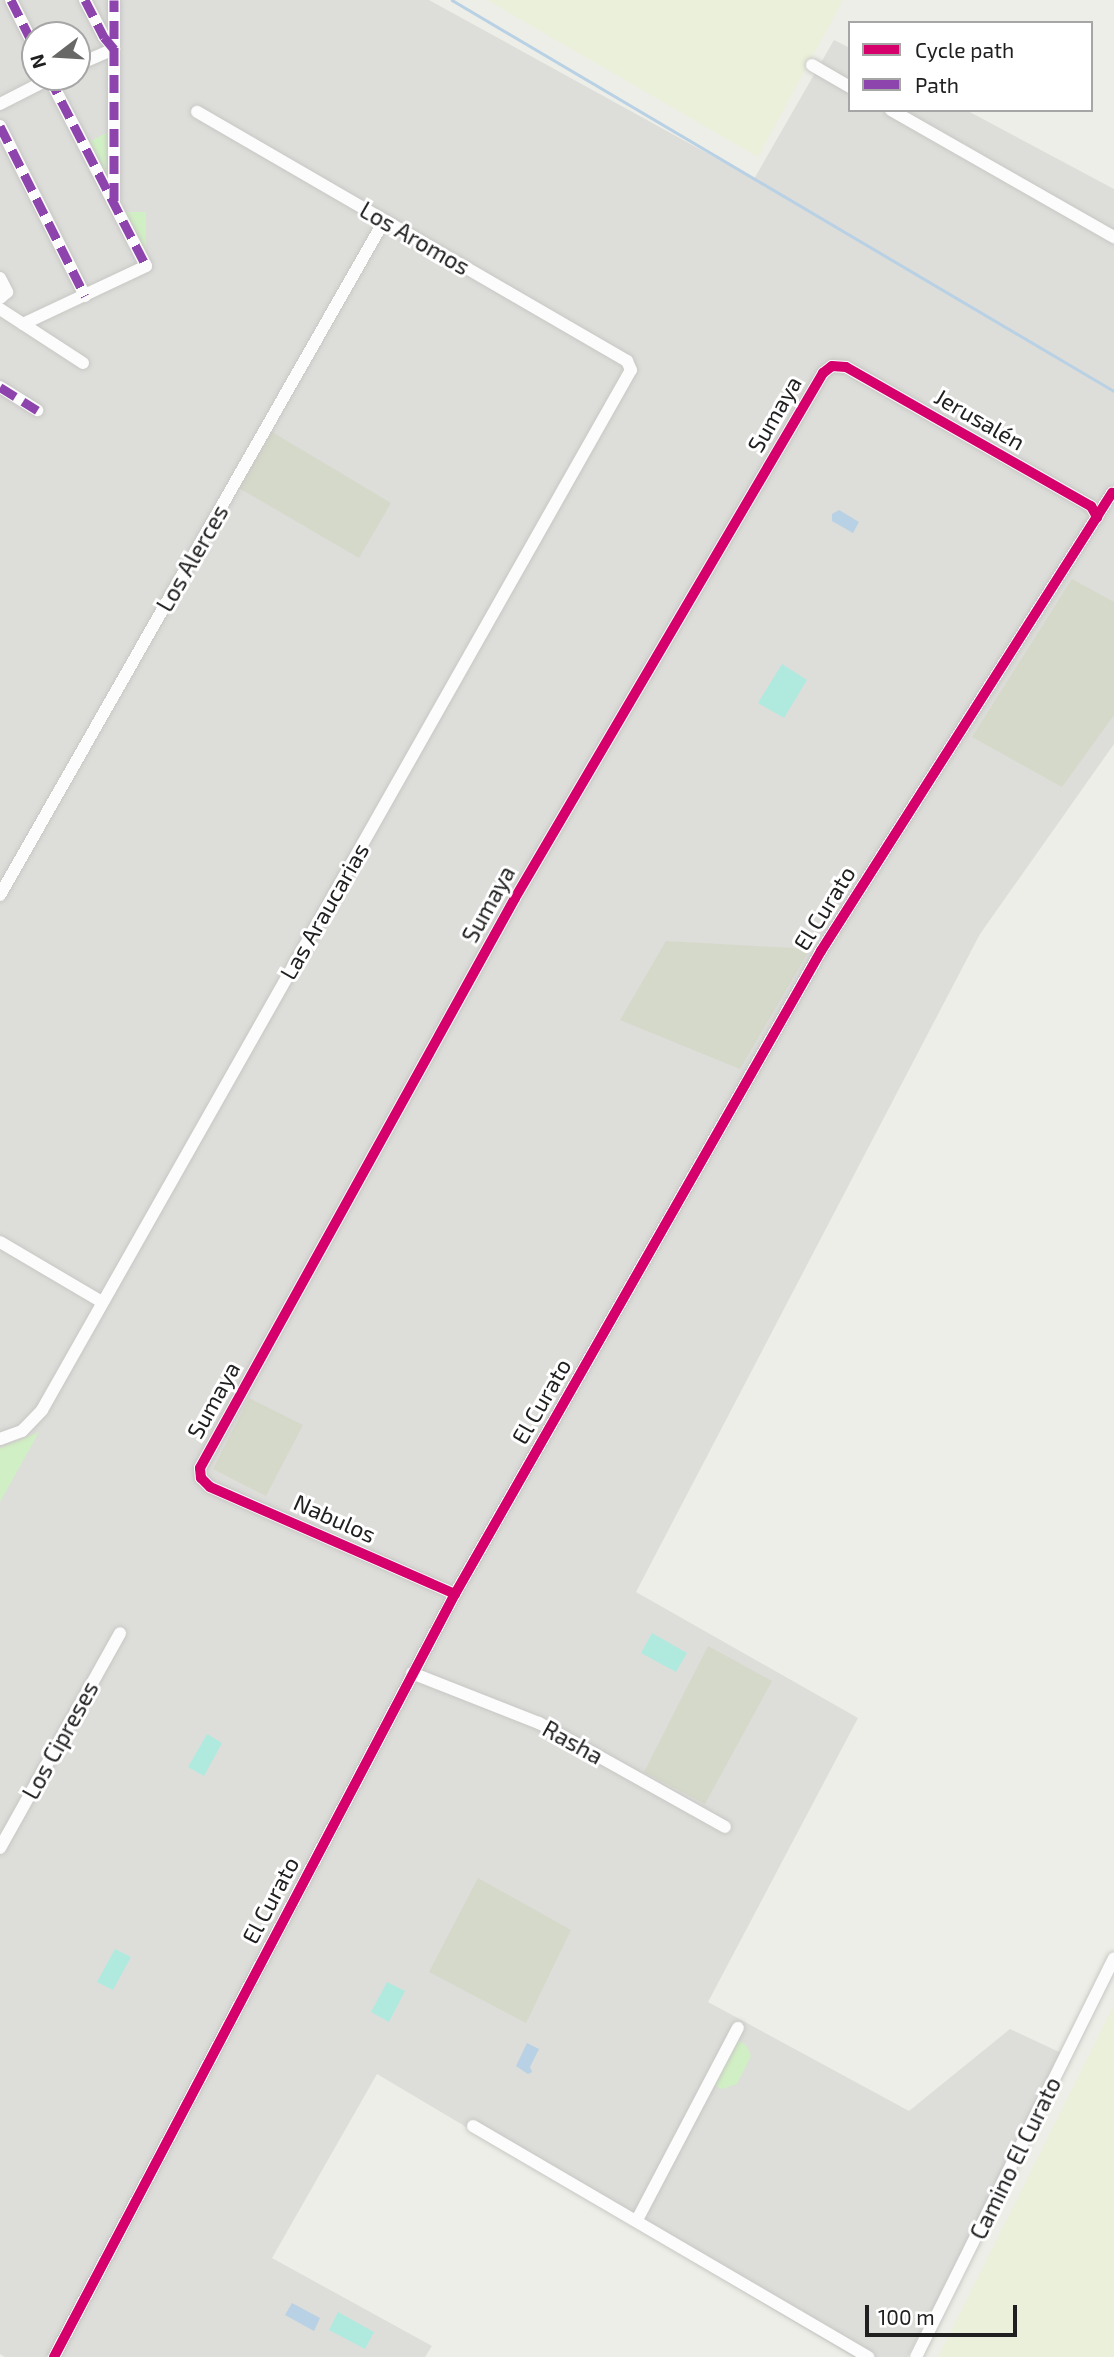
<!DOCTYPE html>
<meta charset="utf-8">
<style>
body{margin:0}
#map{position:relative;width:1114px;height:2357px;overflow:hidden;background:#eeeee8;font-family:"Exo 2",sans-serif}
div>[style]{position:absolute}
.residential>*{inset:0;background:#ddddda}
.construction>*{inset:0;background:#d5d9c9}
.farmland>*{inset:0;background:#eaf0da}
.grass>*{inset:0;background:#d1efc4}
.pitch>*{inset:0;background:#b0eadf}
.water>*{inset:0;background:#b9d1e4}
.stream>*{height:2.5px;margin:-1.25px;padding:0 1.25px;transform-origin:1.25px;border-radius:1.25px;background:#b9d1e4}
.roads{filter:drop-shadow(0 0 2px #c7c7c4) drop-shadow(0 0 2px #c7c7c4)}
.minor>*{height:12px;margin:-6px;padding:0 6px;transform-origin:6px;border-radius:6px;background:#fcfcfc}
.quiet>*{height:9px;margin-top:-4.5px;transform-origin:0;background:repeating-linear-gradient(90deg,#8e44ad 0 18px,transparent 0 27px)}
.cycleway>*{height:10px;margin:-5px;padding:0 5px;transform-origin:5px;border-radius:5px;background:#d6006c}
span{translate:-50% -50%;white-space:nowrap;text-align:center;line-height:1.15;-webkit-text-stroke:6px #fff;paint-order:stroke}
.street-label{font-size:23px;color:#202020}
.legend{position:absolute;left:848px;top:21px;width:245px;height:91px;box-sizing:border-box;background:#fff;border:2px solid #a6a6a6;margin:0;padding:9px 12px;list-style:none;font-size:21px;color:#202020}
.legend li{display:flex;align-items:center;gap:14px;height:35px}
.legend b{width:35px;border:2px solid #a6a6a6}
.north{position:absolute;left:21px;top:21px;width:70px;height:70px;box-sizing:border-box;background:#fff;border:2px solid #a6a6a6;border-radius:50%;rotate:253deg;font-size:19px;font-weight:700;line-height:28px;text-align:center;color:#202020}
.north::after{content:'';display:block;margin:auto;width:24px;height:32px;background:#686866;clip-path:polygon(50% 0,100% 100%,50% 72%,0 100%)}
.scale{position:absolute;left:865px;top:2305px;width:152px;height:32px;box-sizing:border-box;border:4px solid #202020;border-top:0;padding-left:9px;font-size:21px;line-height:24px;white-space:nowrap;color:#202020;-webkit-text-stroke:5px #fff;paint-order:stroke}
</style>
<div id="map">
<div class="residential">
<i style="clip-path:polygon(evenodd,0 0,429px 0,754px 179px,834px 40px,850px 48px,850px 110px,966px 110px,1114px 189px,1114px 744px,980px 934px,636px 1592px,858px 1718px,708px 2002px,909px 2111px,1010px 2029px,1070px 2057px,907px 2357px,853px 2357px,377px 2074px,272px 2258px,432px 2346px,425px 2357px,5px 2357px,0 2354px,0 0,35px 35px,77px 35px,77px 77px,35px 77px,35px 35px)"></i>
</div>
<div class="construction">
<i style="clip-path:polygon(272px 432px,391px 503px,359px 558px,239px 488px)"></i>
<i style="clip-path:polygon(1072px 579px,1114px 602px,1114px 715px,1062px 787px,972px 737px)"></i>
<i style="clip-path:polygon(666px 941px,810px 949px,740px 1069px,620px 1020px)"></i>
<i style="clip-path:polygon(249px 1398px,303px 1425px,266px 1496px,213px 1469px)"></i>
<i style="clip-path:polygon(708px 1646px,772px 1681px,705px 1804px,644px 1772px)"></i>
<i style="clip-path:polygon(478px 1878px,571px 1930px,526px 2023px,429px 1972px)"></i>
</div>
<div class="farmland">
<i style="clip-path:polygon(487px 0,843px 0,758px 157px)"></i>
<i style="clip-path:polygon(1114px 2005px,1114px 2357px,938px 2357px)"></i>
</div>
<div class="grass">
<i style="clip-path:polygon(108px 132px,109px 183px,89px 142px)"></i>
<i style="clip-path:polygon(123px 212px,146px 212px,146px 252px)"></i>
<i style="clip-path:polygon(39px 1432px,0 1502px,0 1448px)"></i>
<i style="clip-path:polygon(738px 2040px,746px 2045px,751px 2056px,737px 2084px,722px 2089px,714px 2085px)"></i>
</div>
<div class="pitch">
<i style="clip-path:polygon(782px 664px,807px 680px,784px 718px,758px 703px)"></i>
<i style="clip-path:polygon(652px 1633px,687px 1653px,676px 1672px,641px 1653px)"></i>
<i style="clip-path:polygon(207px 1734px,222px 1743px,204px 1776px,188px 1767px)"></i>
<i style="clip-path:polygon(115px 1949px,131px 1957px,113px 1990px,97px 1982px)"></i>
<i style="clip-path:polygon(387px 1982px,405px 1991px,389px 2022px,371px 2012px)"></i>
<i style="clip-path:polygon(338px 2312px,374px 2332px,365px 2349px,329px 2330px)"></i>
</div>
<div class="water">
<i style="clip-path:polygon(839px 510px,859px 522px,853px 533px,832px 521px,832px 514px)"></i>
<i style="clip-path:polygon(527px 2043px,539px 2049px,530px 2067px,532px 2072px,528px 2074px,516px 2066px)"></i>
<i style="clip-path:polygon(292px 2303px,320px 2318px,314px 2331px,285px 2315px)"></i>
</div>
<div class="stream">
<i style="left:452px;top:0;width:769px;rotate:30.57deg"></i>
</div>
<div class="roads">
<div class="minor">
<i style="left:11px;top:0;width:54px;rotate:63.4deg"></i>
<i style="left:85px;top:0;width:42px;rotate:62.8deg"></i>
<i style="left:104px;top:37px;width:16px;rotate:50deg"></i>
<i style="left:77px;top:65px;width:40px;rotate:-23.4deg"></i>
<i style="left:812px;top:65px;width:44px;rotate:30.1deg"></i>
<i style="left:0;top:104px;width:59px;rotate:-27deg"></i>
<i style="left:891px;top:110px;width:257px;rotate:29.7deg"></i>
<i style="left:0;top:126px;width:190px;rotate:63.4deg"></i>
<i style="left:114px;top:201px;width:201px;rotate:-90deg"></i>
<i style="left:0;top:278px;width:16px;rotate:63deg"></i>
<i style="left:7px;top:292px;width:9px;rotate:139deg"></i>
<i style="left:0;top:309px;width:99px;rotate:33deg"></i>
<i style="left:23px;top:324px;width:136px;rotate:-25.2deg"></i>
<i style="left:146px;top:266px;width:212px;rotate:-117.2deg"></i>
<i style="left:0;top:387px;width:44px;rotate:31.9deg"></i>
<i style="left:0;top:895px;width:776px;rotate:-60.33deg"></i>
<i style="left:0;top:1242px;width:118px;rotate:30.5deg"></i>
<i style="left:0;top:1439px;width:23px;rotate:-20deg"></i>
<i style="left:22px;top:1431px;width:29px;rotate:-46deg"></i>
<i style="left:42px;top:1410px;width:1195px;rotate:-60.48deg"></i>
<i style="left:631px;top:370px;width:10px;rotate:-114deg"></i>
<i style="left:627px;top:361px;width:497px;rotate:-149.9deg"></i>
<i style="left:455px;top:1594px;width:267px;rotate:-156.4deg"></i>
<i style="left:210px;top:1487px;width:13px;rotate:-135deg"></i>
<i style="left:201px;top:1478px;width:10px;rotate:-96deg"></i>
<i style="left:200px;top:1468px;width:651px;rotate:-61.07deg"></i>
<i style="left:515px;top:898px;width:609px;rotate:-59.6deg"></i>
<i style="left:823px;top:373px;width:11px;rotate:-38deg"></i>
<i style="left:832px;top:366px;width:14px;rotate:4deg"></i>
<i style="left:846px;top:367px;width:282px;rotate:29.6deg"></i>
<i style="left:1091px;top:506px;width:13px;rotate:61deg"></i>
<i style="left:412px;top:1673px;width:136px;rotate:21.5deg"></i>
<i style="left:539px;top:1723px;width:213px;rotate:29.2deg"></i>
<i style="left:0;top:1848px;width:246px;rotate:-60.8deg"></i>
<i style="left:473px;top:2126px;width:458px;rotate:30.3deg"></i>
<i style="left:637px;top:2220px;width:217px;rotate:-62.3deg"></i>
<i style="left:54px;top:2357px;width:862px;rotate:-62.28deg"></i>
<i style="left:455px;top:1594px;width:740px;rotate:-60.35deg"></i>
<i style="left:821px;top:951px;width:543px;rotate:-57.57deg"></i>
<i style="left:916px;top:2357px;width:445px;rotate:-63.6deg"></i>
</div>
</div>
<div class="quiet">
<i style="left:11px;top:0;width:54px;rotate:63.4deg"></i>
<i style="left:85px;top:0;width:42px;rotate:62.8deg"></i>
<i style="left:104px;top:37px;width:16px;rotate:50deg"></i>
<i style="left:49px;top:77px;width:212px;rotate:62.8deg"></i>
<i style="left:0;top:126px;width:190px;rotate:63.4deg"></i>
<i style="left:114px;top:201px;width:201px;rotate:-90deg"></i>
<i style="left:0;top:387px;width:44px;rotate:31.9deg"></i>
</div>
<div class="cycleway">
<i style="left:455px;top:1594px;width:267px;rotate:-156.4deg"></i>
<i style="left:210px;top:1487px;width:13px;rotate:-135deg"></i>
<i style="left:201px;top:1478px;width:10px;rotate:-96deg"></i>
<i style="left:200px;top:1468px;width:651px;rotate:-61.07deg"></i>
<i style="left:515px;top:898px;width:609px;rotate:-59.6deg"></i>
<i style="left:823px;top:373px;width:11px;rotate:-38deg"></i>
<i style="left:832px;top:366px;width:14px;rotate:4deg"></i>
<i style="left:846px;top:367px;width:282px;rotate:29.6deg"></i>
<i style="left:1091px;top:506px;width:13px;rotate:61deg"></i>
<i style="left:54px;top:2357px;width:862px;rotate:-62.28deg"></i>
<i style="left:455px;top:1594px;width:740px;rotate:-60.35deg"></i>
<i style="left:821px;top:951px;width:543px;rotate:-57.57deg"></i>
</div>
<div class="street-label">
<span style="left:415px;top:238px;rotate:30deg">Los Aromos</span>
<span style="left:774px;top:414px;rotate:-60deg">Sumaya</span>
<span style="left:980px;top:419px;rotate:30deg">Jerusalén</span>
<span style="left:192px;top:558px;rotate:-60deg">Los Alerces</span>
<span style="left:488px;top:904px;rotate:-61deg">Sumaya</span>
<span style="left:824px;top:908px;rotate:-58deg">El Curato</span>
<span style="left:324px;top:911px;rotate:-60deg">Las Araucarias</span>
<span style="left:213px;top:1400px;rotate:-61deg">Sumaya</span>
<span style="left:541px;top:1401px;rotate:-60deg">El Curato</span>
<span style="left:335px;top:1518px;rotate:24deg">Nabulos</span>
<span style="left:60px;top:1740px;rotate:-61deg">Los Cipreses</span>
<span style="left:573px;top:1742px;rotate:29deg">Rasha</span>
<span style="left:270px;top:1900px;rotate:-62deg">El Curato</span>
<span style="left:1015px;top:2158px;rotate:-64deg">Camino El Curato</span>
</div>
<ul class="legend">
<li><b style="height:9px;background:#d6006c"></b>Cycle path</li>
<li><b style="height:9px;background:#8e44ad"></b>Path</li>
</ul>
<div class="north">N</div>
<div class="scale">100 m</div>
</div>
